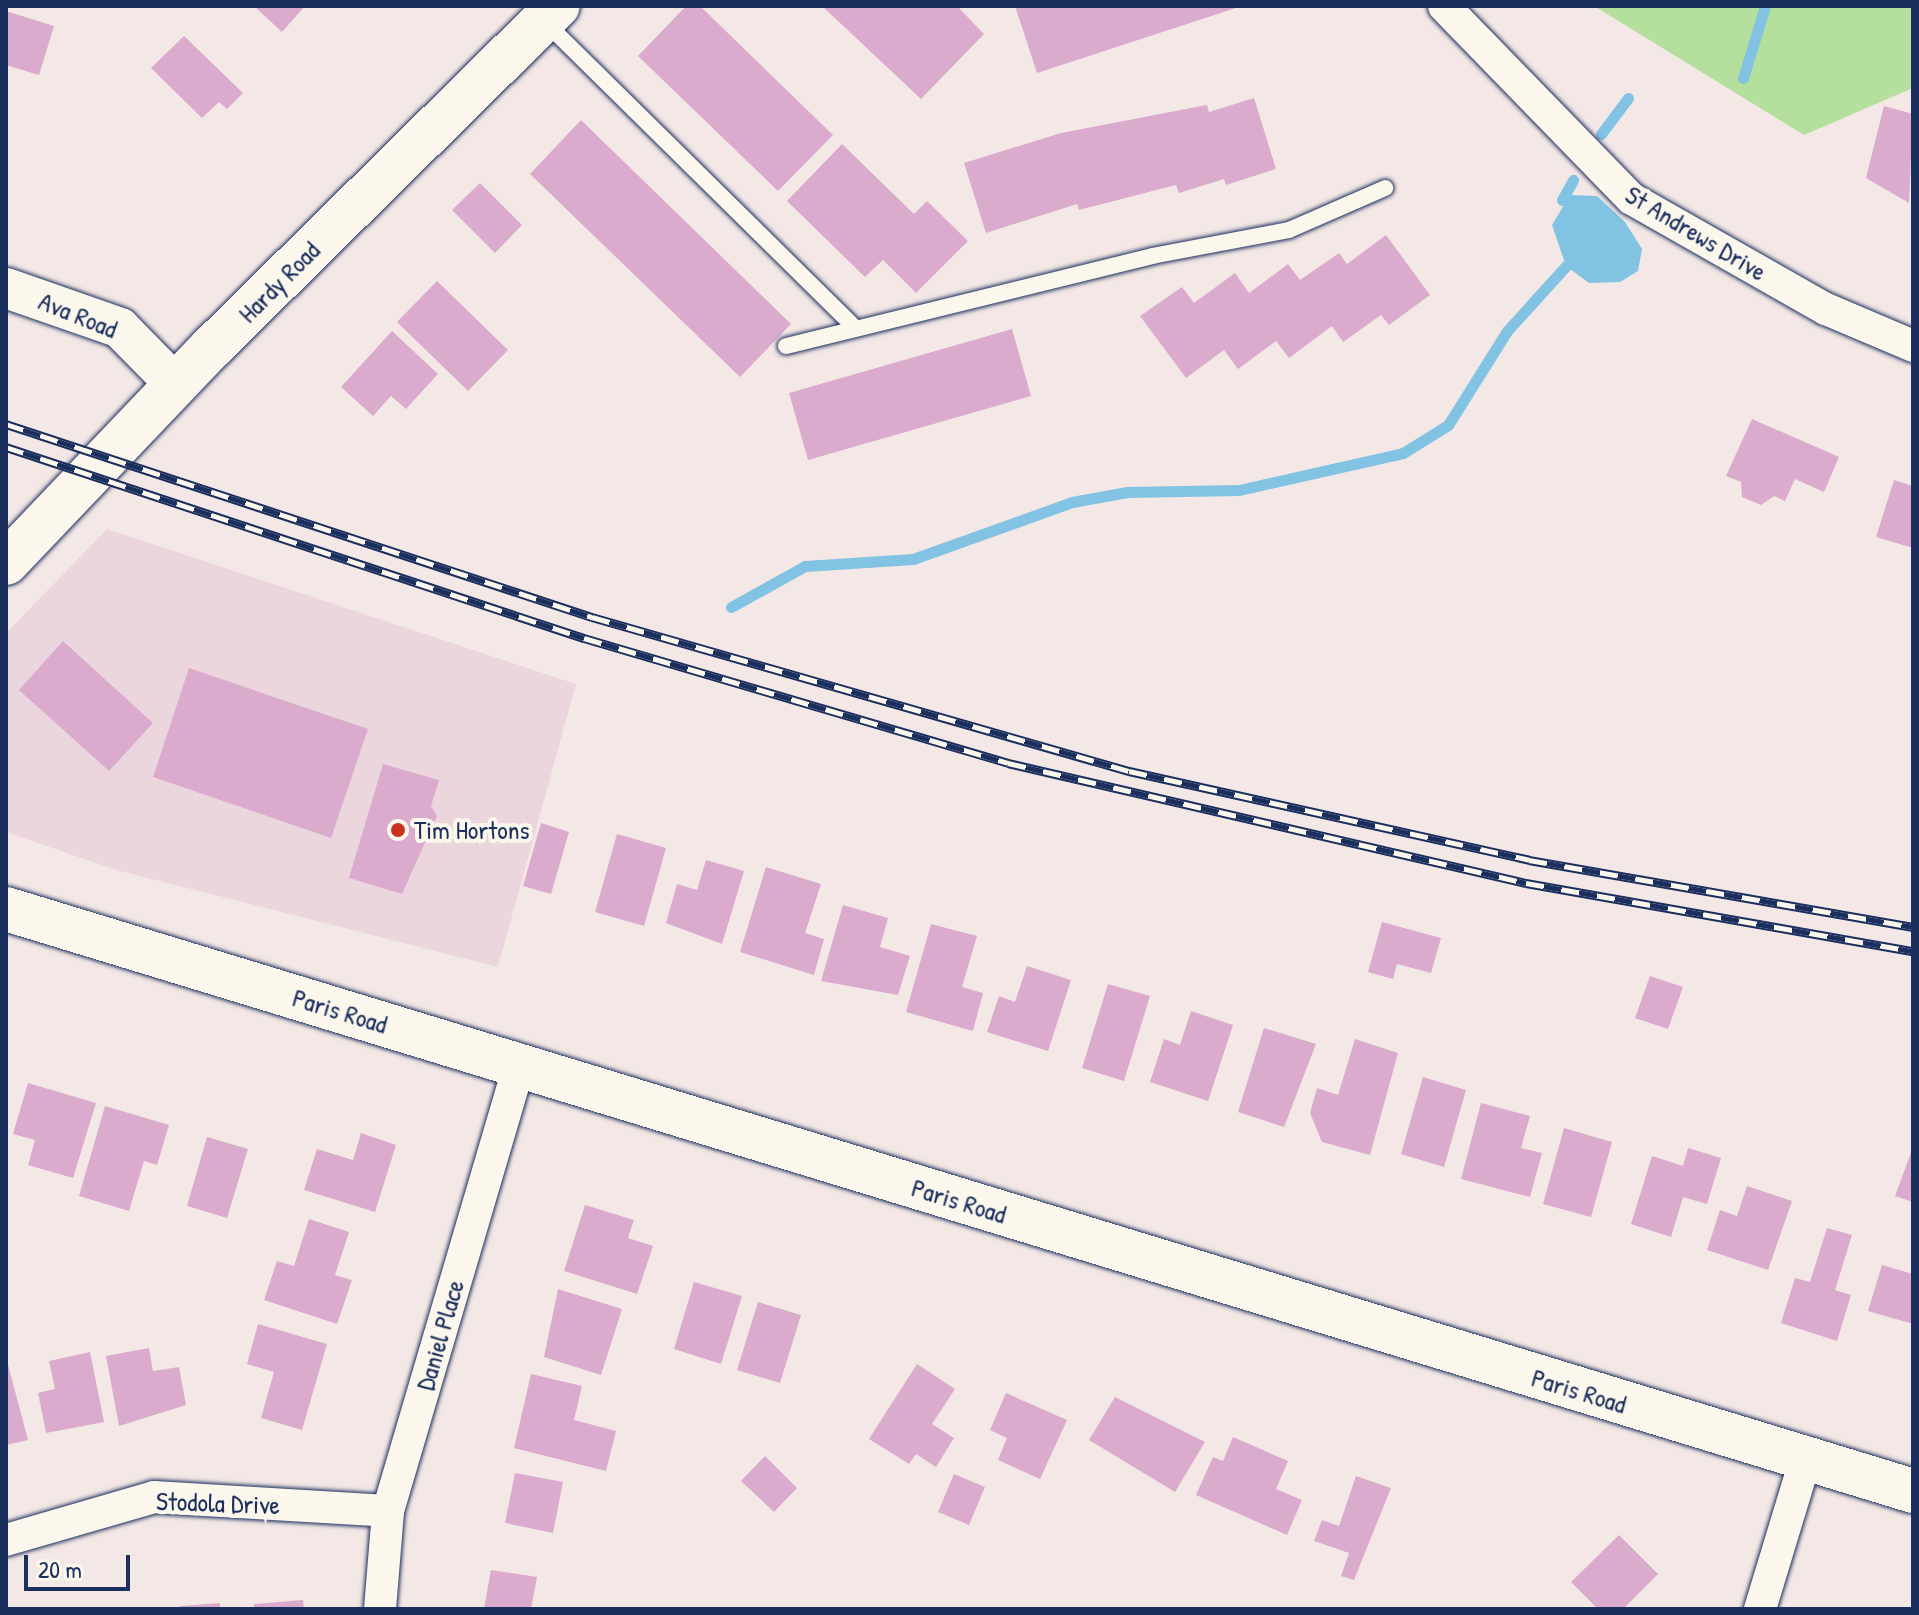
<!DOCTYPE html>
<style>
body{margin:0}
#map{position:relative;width:1919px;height:1615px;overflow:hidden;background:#f4e8e6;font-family:"Patrick Hand",sans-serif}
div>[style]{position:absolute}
.built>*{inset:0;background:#ecd6de}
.green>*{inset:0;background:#b4df9c}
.water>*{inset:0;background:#82c3e3}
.stream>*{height:11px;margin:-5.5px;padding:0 5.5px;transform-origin:5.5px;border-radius:5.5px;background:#82c3e3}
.building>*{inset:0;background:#daabcc}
.roads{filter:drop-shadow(0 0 2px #1b2f5e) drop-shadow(0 0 2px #1b2f5e)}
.service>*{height:16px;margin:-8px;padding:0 8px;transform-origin:8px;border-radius:8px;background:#fbf7ec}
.minor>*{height:32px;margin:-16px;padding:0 16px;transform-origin:16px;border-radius:16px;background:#fbf7ec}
.tertiary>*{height:40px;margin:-20px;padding:0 20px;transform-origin:20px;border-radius:20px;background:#fbf7ec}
.secondary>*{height:44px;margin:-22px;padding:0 22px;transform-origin:22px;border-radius:22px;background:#fbf7ec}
.rail>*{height:9px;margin-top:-4.5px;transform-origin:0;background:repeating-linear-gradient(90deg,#fbf7ec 0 18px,#1b2f5e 0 36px);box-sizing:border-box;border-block:2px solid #1b2f5e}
.dots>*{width:22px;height:22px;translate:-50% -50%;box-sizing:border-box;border:4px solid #fbf7ec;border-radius:50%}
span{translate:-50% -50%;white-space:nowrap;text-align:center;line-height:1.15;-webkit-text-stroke:8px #fbf7ec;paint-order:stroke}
.street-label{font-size:26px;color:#1b2f5e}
.poi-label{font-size:26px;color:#1b2f5e}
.left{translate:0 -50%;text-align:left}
.frame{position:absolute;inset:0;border:8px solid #1b2f5e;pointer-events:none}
.scale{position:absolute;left:24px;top:1555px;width:106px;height:36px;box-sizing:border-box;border:4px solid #1b2f5e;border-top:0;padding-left:10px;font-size:24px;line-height:28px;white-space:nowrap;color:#1b2f5e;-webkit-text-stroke:6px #fbf7ec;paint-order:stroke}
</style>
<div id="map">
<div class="built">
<i style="clip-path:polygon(107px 529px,576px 684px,498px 967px,116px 870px,6px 832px,6px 633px)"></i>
</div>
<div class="green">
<i style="clip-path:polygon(1594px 6px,1913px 6px,1913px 88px,1804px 135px)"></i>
</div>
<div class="water">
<i style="clip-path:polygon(1570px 195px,1597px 196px,1625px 222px,1642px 249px,1638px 271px,1620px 282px,1589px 283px,1566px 266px,1552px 225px)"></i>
</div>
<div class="stream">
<i style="left:1743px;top:78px;width:75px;rotate:-73deg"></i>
<i style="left:1601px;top:134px;width:45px;rotate:-53.1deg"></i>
<i style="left:1562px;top:200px;width:23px;rotate:-61deg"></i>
<i style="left:731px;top:607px;width:85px;rotate:-29deg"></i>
<i style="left:805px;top:566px;width:108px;rotate:-3.7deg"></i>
<i style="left:913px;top:559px;width:169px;rotate:-19.7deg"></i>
<i style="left:1072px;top:502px;width:56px;rotate:-10.3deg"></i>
<i style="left:1127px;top:492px;width:112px;rotate:-1deg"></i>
<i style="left:1239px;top:490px;width:168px;rotate:-12.7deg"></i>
<i style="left:1403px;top:453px;width:53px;rotate:-31.9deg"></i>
<i style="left:1448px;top:425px;width:111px;rotate:-57.9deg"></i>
<i style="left:1507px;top:331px;width:88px;rotate:-47.8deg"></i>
</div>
<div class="building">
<i style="clip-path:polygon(254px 6px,305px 6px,282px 32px)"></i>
<i style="clip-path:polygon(686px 6px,700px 6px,833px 135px,778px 191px,638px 56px)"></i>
<i style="clip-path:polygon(822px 6px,957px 6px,984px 34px,921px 99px)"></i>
<i style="clip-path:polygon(1015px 6px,1239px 6px,1239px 7px,1037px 73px)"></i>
<i style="clip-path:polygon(6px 11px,54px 26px,39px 75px,6px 65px)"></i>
<i style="clip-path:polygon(184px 36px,243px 93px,227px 109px,219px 102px,202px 118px,151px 68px)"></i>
<i style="clip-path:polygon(1254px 98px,1276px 169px,1226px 185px,1224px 179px,1179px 193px,1176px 185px,1079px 210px,1077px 204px,986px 233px,964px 163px,1061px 133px,1207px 105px,1209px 112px)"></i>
<i style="clip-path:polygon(1884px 106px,1913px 114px,1909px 203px,1866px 178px)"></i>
<i style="clip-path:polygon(581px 120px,791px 324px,740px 377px,530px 174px)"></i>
<i style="clip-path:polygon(842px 144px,914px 214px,927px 201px,968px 241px,916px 293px,883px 260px,865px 277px,787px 201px)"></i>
<i style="clip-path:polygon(480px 183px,522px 225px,495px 253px,452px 210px)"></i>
<i style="clip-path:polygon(1386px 235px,1430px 295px,1389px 325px,1381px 315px,1343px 342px,1332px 326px,1289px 358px,1276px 341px,1238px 369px,1224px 350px,1186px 378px,1140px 316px,1182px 287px,1194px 303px,1235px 273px,1249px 293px,1288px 264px,1300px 280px,1339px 253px,1347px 264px)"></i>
<i style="clip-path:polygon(437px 281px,508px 350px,468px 391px,397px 322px)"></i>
<i style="clip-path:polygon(1012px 329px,1031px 396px,808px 460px,789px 393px)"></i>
<i style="clip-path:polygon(392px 331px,438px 374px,406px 409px,391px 396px,373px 416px,341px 387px)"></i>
<i style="clip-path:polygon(1752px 419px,1839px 457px,1824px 492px,1795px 479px,1785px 501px,1774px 496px,1761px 505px,1742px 497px,1741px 482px,1726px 476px)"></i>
<i style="clip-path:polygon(1894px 480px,1913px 486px,1913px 548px,1876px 537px)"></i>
<i style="clip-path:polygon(63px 641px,153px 723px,109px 771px,19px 690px)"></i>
<i style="clip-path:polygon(189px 668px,368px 729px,331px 838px,153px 777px)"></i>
<i style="clip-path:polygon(383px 764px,439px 780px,431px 806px,437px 816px,402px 894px,349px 878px)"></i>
<i style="clip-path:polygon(541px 823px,569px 832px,551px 894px,523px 886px)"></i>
<i style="clip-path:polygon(617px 834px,666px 848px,644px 926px,595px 912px)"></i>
<i style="clip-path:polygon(706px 860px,744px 871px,722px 944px,666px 923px,677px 884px,697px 890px)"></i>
<i style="clip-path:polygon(766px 867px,821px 884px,805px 933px,824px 939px,814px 975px,740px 952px)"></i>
<i style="clip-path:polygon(843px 905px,888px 918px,880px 947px,910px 956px,898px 995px,821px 981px)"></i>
<i style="clip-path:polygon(1382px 922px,1441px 938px,1431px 973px,1397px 964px,1393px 979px,1368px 972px)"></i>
<i style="clip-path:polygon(931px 924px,977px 936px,962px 987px,983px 993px,973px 1031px,906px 1012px)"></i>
<i style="clip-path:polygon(1027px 966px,1071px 980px,1048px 1051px,987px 1032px,999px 996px,1015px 1002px)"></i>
<i style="clip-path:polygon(1650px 976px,1683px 987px,1668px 1029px,1635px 1018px)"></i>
<i style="clip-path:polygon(1108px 984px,1150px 996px,1124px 1081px,1082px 1068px)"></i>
<i style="clip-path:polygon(1191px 1011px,1233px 1025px,1208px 1101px,1150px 1082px,1164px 1039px,1180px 1045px)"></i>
<i style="clip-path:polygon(1264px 1028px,1316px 1044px,1284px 1127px,1238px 1112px)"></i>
<i style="clip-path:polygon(1355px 1039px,1398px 1053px,1370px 1155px,1322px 1142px,1310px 1113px,1317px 1088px,1338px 1095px)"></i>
<i style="clip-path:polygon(1423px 1077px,1466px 1090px,1444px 1167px,1401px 1154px)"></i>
<i style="clip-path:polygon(28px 1083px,96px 1103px,73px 1178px,28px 1165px,35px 1140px,13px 1134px)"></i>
<i style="clip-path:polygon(1481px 1103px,1530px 1116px,1521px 1148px,1542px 1153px,1530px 1197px,1461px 1179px)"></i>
<i style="clip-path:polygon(105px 1106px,169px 1125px,157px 1165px,144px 1161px,129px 1211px,79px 1196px)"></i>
<i style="clip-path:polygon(1564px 1128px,1612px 1142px,1591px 1217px,1543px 1204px)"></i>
<i style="clip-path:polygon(361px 1133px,396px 1145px,375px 1212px,304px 1190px,317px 1149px,353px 1160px)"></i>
<i style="clip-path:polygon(207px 1137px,248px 1149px,227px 1218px,187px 1206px)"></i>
<i style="clip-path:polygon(1913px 1147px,1913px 1202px,1895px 1196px)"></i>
<i style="clip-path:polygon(1688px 1148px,1721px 1158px,1707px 1204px,1683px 1197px,1671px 1237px,1631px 1224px,1652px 1156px,1683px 1166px)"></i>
<i style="clip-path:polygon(1747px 1186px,1792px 1201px,1768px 1270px,1707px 1250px,1720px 1210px,1737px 1216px)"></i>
<i style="clip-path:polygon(585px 1205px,634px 1220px,628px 1238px,653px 1246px,637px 1294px,564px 1271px)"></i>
<i style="clip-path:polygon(309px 1219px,349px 1232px,335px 1275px,352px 1280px,337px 1324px,264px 1300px,277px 1261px,294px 1266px)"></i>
<i style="clip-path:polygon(1827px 1228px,1852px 1235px,1835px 1290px,1851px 1295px,1837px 1341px,1781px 1323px,1795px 1278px,1810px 1282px)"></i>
<i style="clip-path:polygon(1882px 1265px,1913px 1274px,1913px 1324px,1868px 1311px)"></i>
<i style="clip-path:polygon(694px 1282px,742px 1296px,721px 1364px,674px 1349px)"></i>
<i style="clip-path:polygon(558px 1289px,622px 1309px,601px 1375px,544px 1357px)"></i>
<i style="clip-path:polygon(758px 1302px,801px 1315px,780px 1383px,737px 1370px)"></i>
<i style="clip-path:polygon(258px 1324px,327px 1344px,302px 1430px,261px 1418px,274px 1372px,247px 1364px)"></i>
<i style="clip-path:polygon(149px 1348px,153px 1371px,179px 1367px,186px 1405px,119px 1426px,106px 1356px)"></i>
<i style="clip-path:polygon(90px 1352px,104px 1422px,46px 1433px,38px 1393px,55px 1389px,49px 1361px)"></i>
<i style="clip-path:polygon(6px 1357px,28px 1440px,6px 1445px)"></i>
<i style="clip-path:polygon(917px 1364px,955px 1389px,932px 1424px,954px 1438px,936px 1467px,916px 1454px,909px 1464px,869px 1439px)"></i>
<i style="clip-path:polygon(531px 1374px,582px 1386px,574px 1420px,616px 1431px,606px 1471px,514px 1448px)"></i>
<i style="clip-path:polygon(1006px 1393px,1067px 1420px,1040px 1479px,998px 1460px,1007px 1438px,990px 1430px)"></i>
<i style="clip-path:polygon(1115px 1397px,1205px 1442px,1175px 1492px,1089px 1440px)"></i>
<i style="clip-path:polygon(1233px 1437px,1288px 1461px,1276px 1489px,1302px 1500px,1287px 1535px,1196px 1495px,1213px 1457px,1223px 1461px)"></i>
<i style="clip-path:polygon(765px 1456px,797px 1488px,774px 1512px,741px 1481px)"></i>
<i style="clip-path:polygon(515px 1473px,563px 1482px,553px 1533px,505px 1523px)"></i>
<i style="clip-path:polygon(954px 1474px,985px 1487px,969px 1525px,938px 1512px)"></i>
<i style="clip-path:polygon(1356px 1476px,1391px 1488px,1354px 1580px,1341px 1576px,1349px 1553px,1314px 1541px,1322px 1520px,1339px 1526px)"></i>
<i style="clip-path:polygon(1619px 1535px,1658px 1574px,1623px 1609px,1598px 1609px,1571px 1582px)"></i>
<i style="clip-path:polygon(491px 1570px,537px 1577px,531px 1609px,484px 1609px)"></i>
<i style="clip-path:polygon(303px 1600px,304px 1609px,254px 1609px,254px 1604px)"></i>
<i style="clip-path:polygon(220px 1603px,220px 1609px,180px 1609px,180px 1606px)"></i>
</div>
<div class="roads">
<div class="service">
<i style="left:544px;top:21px;width:438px;rotate:44.6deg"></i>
<i style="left:786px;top:346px;width:377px;rotate:-13.8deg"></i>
<i style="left:1152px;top:256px;width:139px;rotate:-10.7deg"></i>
<i style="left:1289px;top:230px;width:105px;rotate:-23.6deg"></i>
</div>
<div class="minor">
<i style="left:1444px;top:6px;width:269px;rotate:45.8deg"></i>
<i style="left:1632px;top:199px;width:223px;rotate:29.6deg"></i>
<i style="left:1826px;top:309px;width:95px;rotate:23deg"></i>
<i style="left:6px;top:1540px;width:154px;rotate:-16.2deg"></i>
<i style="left:154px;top:1497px;width:234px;rotate:3.4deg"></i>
<i style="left:380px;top:1609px;width:98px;rotate:-85.3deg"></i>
<i style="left:388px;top:1511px;width:465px;rotate:-73.6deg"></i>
<i style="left:1760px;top:1609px;width:155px;rotate:-73.1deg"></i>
</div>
<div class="tertiary">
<i style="left:6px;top:288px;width:121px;rotate:19.3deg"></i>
<i style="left:120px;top:328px;width:81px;rotate:45.5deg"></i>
</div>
<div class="secondary">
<i style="left:6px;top:563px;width:300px;rotate:-46.4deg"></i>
<i style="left:213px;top:346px;width:484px;rotate:-44.6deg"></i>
<i style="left:6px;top:909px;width:1994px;rotate:16.97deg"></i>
</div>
</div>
<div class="rail">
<i style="left:6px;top:424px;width:617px;rotate:18.23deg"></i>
<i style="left:592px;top:617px;width:559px;rotate:16deg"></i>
<i style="left:1129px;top:771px;width:410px;rotate:12.5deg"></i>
<i style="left:1529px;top:860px;width:390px;rotate:9.9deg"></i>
<i style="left:6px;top:447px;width:609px;rotate:18.29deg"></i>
<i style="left:584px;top:638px;width:442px;rotate:16.4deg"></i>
<i style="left:1008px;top:763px;width:532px;rotate:13.04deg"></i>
<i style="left:1526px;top:883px;width:393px;rotate:10deg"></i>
</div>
<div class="dots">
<i style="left:398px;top:830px;background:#c8321e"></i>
</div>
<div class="street-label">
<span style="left:1696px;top:233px;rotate:31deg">St Andrews Drive</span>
<span style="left:279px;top:282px;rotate:-45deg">Hardy Road</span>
<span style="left:78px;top:315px;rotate:22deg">Ava Road</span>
<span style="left:340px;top:1011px;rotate:17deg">Paris Road</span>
<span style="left:959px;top:1201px;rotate:17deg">Paris Road</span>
<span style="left:440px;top:1335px;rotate:-74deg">Daniel Place</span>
<span style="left:1579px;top:1391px;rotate:17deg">Paris Road</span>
<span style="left:218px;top:1503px;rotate:2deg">Stodola Drive</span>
</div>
<div class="poi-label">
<span class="left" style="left:414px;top:830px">Tim Hortons</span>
</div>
<div class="frame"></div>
<div class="scale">20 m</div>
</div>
